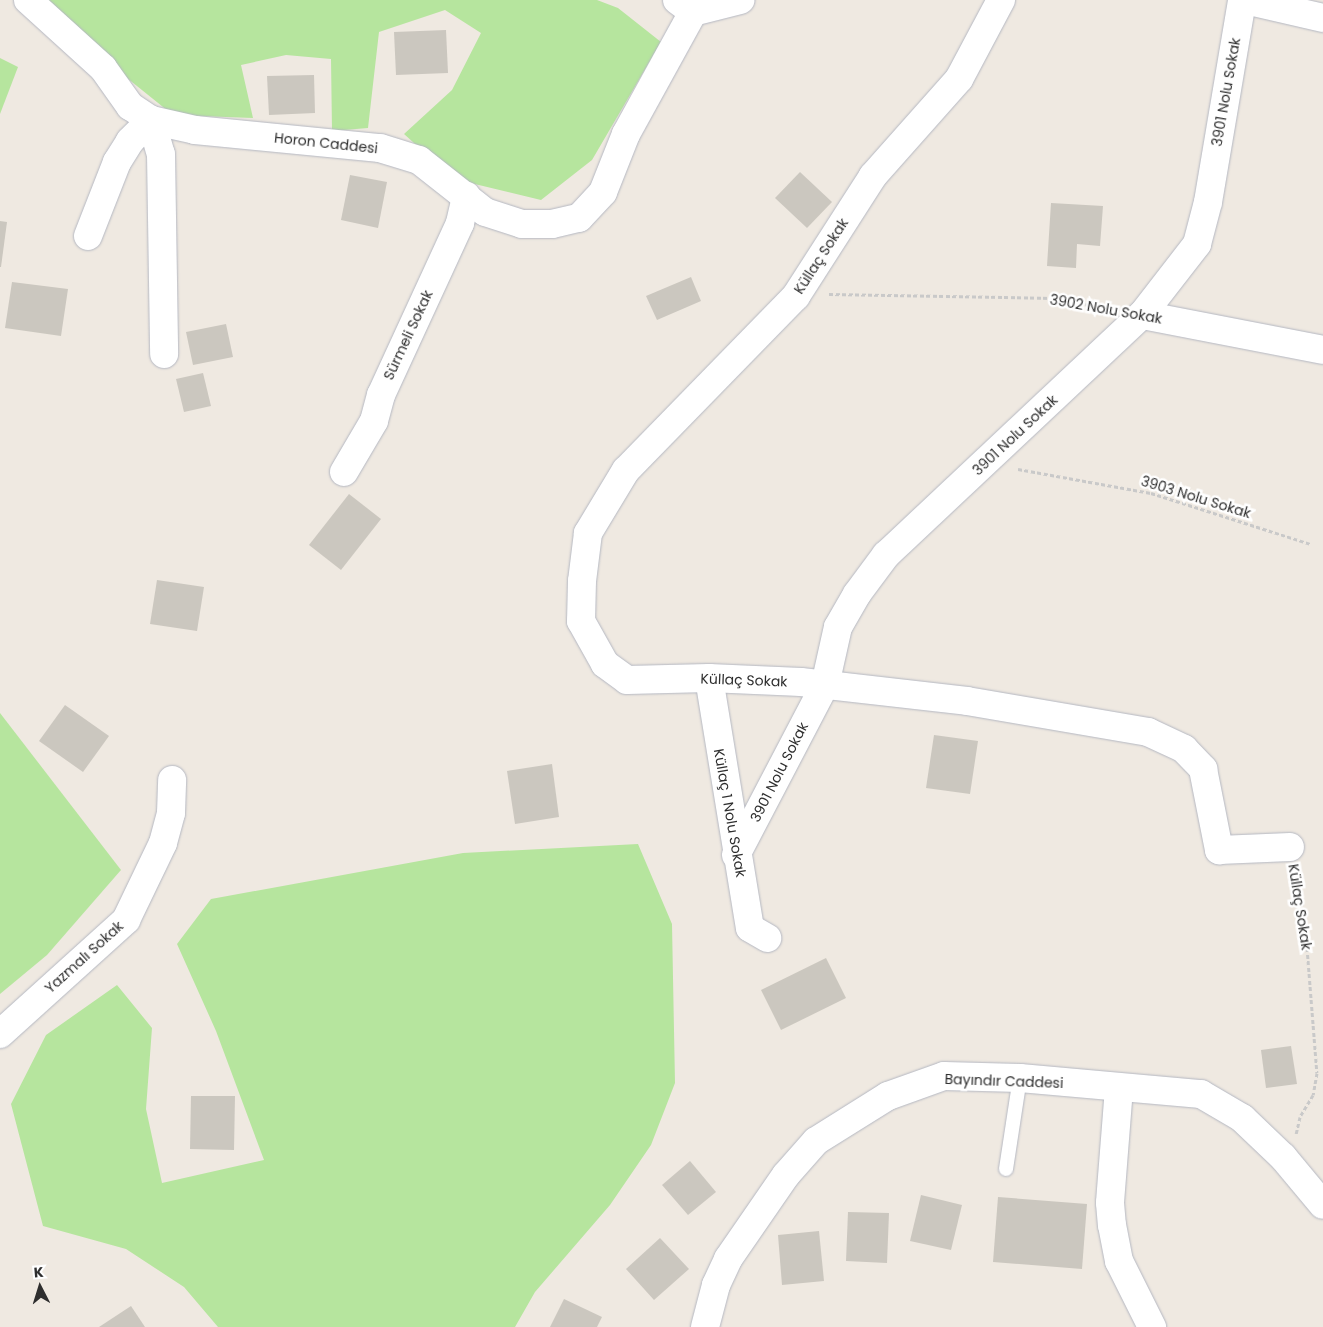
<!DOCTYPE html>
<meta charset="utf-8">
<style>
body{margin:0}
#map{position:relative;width:1323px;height:1327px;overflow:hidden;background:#efe9e1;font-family:Poppins,sans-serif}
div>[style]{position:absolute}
.green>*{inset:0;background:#b6e59e}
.building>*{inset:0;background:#cbc7bf}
.path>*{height:3px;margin-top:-1.5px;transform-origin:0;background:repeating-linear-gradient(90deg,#c9c9c9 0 4px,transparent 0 6.5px)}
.roads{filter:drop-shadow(0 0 1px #b4b7c1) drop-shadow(0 0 1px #b4b7c1)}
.service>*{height:14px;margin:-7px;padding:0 7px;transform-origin:7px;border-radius:7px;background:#fff}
.minor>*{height:28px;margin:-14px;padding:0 14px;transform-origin:14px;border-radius:14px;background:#fff}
.tertiary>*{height:28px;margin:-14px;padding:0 14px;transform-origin:14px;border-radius:14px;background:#fff}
span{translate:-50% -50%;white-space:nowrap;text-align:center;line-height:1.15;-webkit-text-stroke:5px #fff;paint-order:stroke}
.street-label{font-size:14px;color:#2e2e2e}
.north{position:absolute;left:15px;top:1262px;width:50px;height:50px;-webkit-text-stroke:4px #fff;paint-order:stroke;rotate:355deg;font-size:14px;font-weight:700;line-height:20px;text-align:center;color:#2e2e2e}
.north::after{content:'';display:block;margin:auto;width:18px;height:22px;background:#2e2e2e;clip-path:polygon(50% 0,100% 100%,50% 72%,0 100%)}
</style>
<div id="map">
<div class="green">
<i style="clip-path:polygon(30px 0,597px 0,618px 8px,661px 42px,592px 160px,541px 200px,454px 179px,404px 134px,452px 90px,481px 33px,445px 10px,379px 32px,368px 128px,332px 131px,331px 59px,286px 55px,241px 65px,253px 118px,173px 115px)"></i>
<i style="clip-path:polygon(0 58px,18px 67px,0 114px)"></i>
<i style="clip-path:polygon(0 713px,121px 870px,47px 955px,0 994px)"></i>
<i style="clip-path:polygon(638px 844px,672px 924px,675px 1083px,651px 1145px,610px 1205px,535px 1292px,515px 1327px,218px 1327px,184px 1287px,126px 1249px,43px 1226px,11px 1104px,46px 1035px,117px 985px,152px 1028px,146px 1109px,162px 1183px,264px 1160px,216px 1031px,177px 944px,211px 899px,463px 853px)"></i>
</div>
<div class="building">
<i style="clip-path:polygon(446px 30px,448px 73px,396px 75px,394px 32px)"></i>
<i style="clip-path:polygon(314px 75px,315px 113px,269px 115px,267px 76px)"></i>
<i style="clip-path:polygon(800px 172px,832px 202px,807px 228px,775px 198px)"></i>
<i style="clip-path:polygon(350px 175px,387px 182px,378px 228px,341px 220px)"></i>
<i style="clip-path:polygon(1051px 203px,1103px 206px,1100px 246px,1077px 244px,1076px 268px,1047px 266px)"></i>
<i style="clip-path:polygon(0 221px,7px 222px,1px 267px,0 267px)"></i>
<i style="clip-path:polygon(691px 277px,701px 301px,657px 320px,646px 296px)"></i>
<i style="clip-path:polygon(12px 282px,68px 289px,61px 336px,5px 328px)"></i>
<i style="clip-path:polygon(226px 324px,233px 357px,193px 365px,186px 332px)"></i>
<i style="clip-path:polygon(203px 373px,211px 406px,184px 412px,176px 379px)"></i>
<i style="clip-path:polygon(349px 494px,381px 519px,341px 570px,309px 545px)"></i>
<i style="clip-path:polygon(157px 580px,204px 587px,197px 631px,150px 624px)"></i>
<i style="clip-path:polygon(65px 705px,109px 736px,83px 772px,39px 741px)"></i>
<i style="clip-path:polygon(934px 735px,978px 741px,970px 794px,926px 788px)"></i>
<i style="clip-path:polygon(552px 764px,559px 817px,515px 824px,507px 771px)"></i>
<i style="clip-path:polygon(826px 958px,846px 998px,781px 1030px,761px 990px)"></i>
<i style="clip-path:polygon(1291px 1046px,1297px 1084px,1266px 1088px,1261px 1050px)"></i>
<i style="clip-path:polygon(191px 1096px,235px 1096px,234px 1150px,190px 1149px)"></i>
<i style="clip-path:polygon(690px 1161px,716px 1192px,688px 1215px,662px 1185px)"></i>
<i style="clip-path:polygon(921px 1195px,962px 1205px,951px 1250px,910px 1241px)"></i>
<i style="clip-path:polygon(998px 1197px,1087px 1204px,1082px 1269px,993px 1262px)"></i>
<i style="clip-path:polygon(848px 1212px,889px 1213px,887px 1263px,846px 1261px)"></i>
<i style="clip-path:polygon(819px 1231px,824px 1281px,782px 1285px,778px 1235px)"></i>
<i style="clip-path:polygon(660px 1238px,689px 1269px,654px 1300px,626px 1269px)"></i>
<i style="clip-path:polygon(564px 1299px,602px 1317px,597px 1327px,550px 1327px)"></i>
<i style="clip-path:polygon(131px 1306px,145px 1327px,99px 1327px)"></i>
</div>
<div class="path">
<i style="left:829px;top:294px;width:224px;rotate:1deg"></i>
<i style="left:1053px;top:298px;width:57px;rotate:11.1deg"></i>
<i style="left:1018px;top:469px;width:135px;rotate:10.2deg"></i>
<i style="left:1151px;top:493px;width:168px;rotate:17.7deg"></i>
<i style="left:1296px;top:870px;width:53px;rotate:80.2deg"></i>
<i style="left:1305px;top:922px;width:151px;rotate:85.5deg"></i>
<i style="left:1317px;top:1073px;width:22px;rotate:100deg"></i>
<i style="left:1313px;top:1095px;width:26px;rotate:121deg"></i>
<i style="left:1300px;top:1117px;width:17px;rotate:103deg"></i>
</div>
<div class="roads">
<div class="service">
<i style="left:1006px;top:1169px;width:92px;rotate:-81.3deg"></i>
</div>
<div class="minor">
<i style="left:28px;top:0;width:101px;rotate:42.2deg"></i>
<i style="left:103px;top:68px;width:47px;rotate:54.6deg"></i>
<i style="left:130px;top:106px;width:25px;rotate:34deg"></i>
<i style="left:677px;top:0;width:20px;rotate:37deg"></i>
<i style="left:693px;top:12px;width:13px;rotate:-72deg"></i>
<i style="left:1001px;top:0;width:89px;rotate:118deg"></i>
<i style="left:959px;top:79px;width:130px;rotate:131.6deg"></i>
<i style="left:873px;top:176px;width:143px;rotate:122.7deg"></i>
<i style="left:796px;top:296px;width:243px;rotate:134.3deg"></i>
<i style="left:626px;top:470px;width:74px;rotate:121.1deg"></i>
<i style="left:588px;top:533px;width:48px;rotate:97.1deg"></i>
<i style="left:582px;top:581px;width:40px;rotate:91.4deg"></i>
<i style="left:581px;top:621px;width:49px;rotate:60.8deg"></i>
<i style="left:605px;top:664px;width:27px;rotate:36deg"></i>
<i style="left:627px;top:680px;width:82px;rotate:-1.4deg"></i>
<i style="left:709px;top:678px;width:92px;rotate:2.5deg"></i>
<i style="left:801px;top:682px;width:167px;rotate:6.5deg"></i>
<i style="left:967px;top:701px;width:184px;rotate:9.7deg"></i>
<i style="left:1148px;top:732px;width:40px;rotate:25deg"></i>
<i style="left:1184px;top:749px;width:28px;rotate:46deg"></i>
<i style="left:1203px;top:769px;width:83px;rotate:78.8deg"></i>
<i style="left:1219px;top:850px;width:71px;rotate:-2.4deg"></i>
<i style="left:151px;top:120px;width:35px;rotate:74deg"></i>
<i style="left:161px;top:154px;width:200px;rotate:89.1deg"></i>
<i style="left:88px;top:236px;width:79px;rotate:-68.6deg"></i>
<i style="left:117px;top:162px;width:25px;rotate:-58deg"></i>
<i style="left:130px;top:141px;width:30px;rotate:-45deg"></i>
<i style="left:1142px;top:315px;width:184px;rotate:10.9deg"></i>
<i style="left:344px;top:472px;width:59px;rotate:-59.5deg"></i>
<i style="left:374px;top:421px;width:27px;rotate:-75deg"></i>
<i style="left:381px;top:395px;width:189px;rotate:-65.3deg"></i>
<i style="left:460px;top:223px;width:28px;rotate:-77deg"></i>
<i style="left:709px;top:678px;width:253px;rotate:80.7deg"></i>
<i style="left:750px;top:928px;width:20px;rotate:30deg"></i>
<i style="left:736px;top:855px;width:192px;rotate:-62.4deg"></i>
<i style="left:825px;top:685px;width:59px;rotate:-77.4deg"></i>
<i style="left:838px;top:627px;width:38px;rotate:-60deg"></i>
<i style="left:857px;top:594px;width:49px;rotate:-53.4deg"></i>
<i style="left:886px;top:555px;width:351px;rotate:-43.2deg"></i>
<i style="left:1142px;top:315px;width:90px;rotate:-52.2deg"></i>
<i style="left:1197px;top:244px;width:43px;rotate:-75.3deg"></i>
<i style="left:1208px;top:202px;width:205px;rotate:-80.4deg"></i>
<i style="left:0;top:1034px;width:170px;rotate:-42.1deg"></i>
<i style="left:126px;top:920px;width:85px;rotate:-64.3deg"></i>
<i style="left:163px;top:843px;width:31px;rotate:-75deg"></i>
<i style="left:171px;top:813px;width:33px;rotate:-88deg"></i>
<i style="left:1119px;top:1088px;width:115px;rotate:94.5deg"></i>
<i style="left:1110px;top:1203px;width:22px;rotate:85deg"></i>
<i style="left:1112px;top:1225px;width:37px;rotate:79deg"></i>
<i style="left:1119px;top:1261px;width:74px;rotate:63.4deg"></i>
<i style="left:705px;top:1327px;width:43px;rotate:-75.3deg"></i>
<i style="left:716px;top:1285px;width:29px;rotate:-65deg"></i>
<i style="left:728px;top:1259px;width:102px;rotate:-55.4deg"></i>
<i style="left:786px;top:1175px;width:45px;rotate:-48.6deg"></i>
<i style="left:816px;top:1141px;width:85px;rotate:-32deg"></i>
<i style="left:888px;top:1096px;width:59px;rotate:-19.7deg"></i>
<i style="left:944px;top:1076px;width:76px;rotate:1.5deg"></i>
<i style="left:1020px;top:1078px;width:182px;rotate:5.1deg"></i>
<i style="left:1201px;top:1094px;width:48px;rotate:30.3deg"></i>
<i style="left:1242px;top:1118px;width:57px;rotate:43.6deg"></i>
<i style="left:1283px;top:1157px;width:62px;rotate:50.2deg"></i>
</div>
<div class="tertiary">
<i style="left:1245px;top:0;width:80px;rotate:13deg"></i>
<i style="left:151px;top:120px;width:45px;rotate:12.8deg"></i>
<i style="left:195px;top:130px;width:186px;rotate:5.6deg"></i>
<i style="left:380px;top:148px;width:41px;rotate:17.1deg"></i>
<i style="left:419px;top:160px;width:84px;rotate:38.2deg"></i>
<i style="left:485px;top:212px;width:39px;rotate:18deg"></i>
<i style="left:522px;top:224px;width:30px"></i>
<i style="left:552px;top:224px;width:28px;rotate:-13deg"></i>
<i style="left:579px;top:218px;width:35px;rotate:-47deg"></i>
<i style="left:603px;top:192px;width:62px;rotate:-68.4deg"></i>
<i style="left:626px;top:134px;width:139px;rotate:-61.2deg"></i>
<i style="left:693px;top:12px;width:49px;rotate:-14.3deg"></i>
</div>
</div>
<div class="street-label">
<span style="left:1226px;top:92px;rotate:-80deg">3901 Nolu Sokak</span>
<span style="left:326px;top:143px;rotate:6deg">Horon Caddesi</span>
<span style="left:821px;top:256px;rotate:-57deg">Küllaç Sokak</span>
<span style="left:1106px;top:309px;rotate:10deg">3902 Nolu Sokak</span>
<span style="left:408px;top:335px;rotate:-65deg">Sürmeli Sokak</span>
<span style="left:1015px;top:435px;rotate:-43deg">3901 Nolu Sokak</span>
<span style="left:1196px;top:497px;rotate:17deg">3903 Nolu Sokak</span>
<span style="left:744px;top:680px;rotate:2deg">Küllaç Sokak</span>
<span style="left:779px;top:772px;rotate:-63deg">3901 Nolu Sokak</span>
<span style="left:730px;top:813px;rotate:80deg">Küllaç 1 Nolu Sokak</span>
<span style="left:1300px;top:907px;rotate:81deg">Küllaç Sokak</span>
<span style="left:84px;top:957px;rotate:-42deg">Yazmalı Sokak</span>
<span style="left:1004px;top:1081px;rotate:2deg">Bayındır Caddesi</span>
</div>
<div class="north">K</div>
</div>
